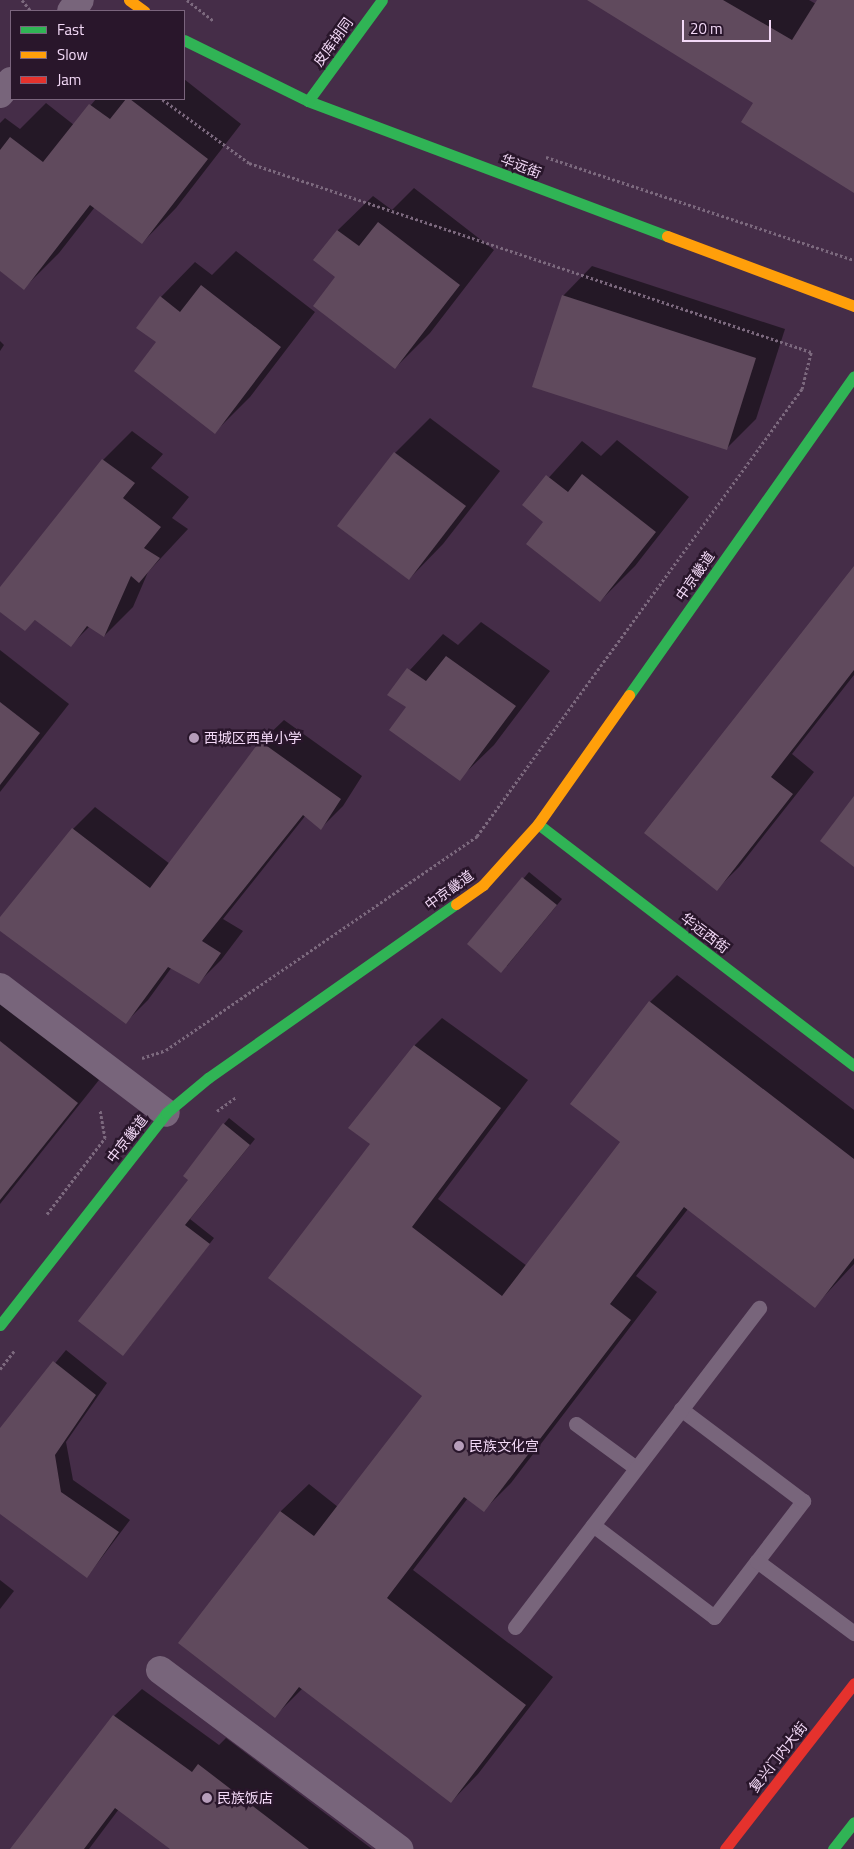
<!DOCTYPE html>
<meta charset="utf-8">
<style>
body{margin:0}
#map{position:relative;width:854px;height:1849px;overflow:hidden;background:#452d48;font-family:"Titillium Web","Noto Sans SC",sans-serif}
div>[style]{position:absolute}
.shadow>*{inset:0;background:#0007}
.building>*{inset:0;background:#604a5d}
.path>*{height:3px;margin-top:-1.5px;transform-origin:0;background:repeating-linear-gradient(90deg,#7c697e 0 2.5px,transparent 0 5px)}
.lane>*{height:15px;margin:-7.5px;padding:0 7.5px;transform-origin:7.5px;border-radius:7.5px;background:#78657b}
.street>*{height:28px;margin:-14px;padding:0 14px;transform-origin:14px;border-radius:14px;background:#78657b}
.fast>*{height:11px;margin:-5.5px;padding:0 5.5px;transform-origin:5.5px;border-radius:5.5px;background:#30b455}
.slow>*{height:11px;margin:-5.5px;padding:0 5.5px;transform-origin:5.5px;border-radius:5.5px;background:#ff9f0a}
.jam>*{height:11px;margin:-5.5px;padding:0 5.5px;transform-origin:5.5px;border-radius:5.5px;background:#e5322d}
.dots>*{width:14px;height:14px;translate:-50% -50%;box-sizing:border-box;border:2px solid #29162b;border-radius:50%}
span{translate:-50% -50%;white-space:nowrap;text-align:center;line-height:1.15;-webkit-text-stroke:5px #29162b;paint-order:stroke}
.street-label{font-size:14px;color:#f3d9f7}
.poi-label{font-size:14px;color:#f3d9f7}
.left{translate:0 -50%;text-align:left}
.legend{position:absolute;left:10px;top:10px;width:175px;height:90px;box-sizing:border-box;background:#29162b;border:1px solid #7a647d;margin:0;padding:6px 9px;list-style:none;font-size:15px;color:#f3d9f7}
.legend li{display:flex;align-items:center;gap:10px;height:25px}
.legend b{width:25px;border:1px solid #7a647d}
.scale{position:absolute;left:682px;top:20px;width:89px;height:22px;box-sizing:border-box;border:2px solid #f3d9f7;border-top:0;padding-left:6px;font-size:15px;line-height:18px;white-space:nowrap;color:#f3d9f7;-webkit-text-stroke:4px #29162b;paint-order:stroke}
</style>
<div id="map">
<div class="shadow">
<i style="clip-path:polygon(589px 0,809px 0,816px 4px,819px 0,854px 0,854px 191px,755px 103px)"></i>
<i style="clip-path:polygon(184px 79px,241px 124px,176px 208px,142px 243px,95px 207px,59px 253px,24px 288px,0 270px,0 123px,5px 118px,20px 129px,46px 103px,74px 125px,96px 99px,184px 99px)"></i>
<i style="clip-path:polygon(414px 188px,494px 250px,430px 333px,395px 368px,337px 276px,315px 260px,338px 230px,373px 196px,392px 210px)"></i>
<i style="clip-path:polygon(236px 251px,315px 312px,250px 397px,215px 432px,157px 342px,161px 297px,195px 262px,212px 275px)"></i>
<i style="clip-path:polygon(592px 266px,785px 329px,756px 419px,727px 448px,563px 296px)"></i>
<i style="clip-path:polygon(0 341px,4px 345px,0 351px)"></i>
<i style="clip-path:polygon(430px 418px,500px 471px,443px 544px,409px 579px,395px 453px)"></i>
<i style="clip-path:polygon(132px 431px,163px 454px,151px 468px,189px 497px,172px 518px,188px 529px,148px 572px,133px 607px,104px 636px,90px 626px,71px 645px,36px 619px,25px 630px,0 611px,0 589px,103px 460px)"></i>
<i style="clip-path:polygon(617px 440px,689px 497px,635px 566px,600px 601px,544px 522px,524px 505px,582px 441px,601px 456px)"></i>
<i style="clip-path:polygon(854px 568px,854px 675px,792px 754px,814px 772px,739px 867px,717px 889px)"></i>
<i style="clip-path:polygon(481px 622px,550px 671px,494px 745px,459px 779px,408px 707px,388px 694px,443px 634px,458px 645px)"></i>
<i style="clip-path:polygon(0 650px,69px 704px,0 792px)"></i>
<i style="clip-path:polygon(284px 720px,362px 776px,343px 806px,321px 828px,306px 815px,223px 919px,243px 931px,221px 960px,199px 982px,172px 967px,148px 1000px,126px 1022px,0 930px,0 919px,73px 829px,95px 807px,170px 864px,261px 742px)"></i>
<i style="clip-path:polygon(529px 872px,562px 899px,507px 966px,469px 944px)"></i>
<i style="clip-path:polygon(677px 975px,854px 1110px,854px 1264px,815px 1306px,688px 1209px,636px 1276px,657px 1292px,511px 1483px,484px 1510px,468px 1498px,413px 1570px,553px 1677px,478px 1774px,451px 1802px,303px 1688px,275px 1716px,180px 1643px,281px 1511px,309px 1484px,338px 1507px,424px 1395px,371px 1144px,414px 1046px,442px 1018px,528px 1080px,438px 1199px,527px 1266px,622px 1142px,650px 1002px)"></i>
<i style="clip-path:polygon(0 1001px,99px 1080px,0 1204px)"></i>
<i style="clip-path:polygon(229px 1118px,255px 1139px,190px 1219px,214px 1238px,128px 1349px,224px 1124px)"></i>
<i style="clip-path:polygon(66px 1350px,107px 1383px,66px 1442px,73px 1480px,130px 1520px,87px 1577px,0 1513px,0 1430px)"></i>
<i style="clip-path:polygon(0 1580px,14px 1591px,0 1609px)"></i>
<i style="clip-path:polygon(142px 1689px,219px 1745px,226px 1738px,372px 1849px,172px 1849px,119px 1809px,89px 1849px,11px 1849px,114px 1716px)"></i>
</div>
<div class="building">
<i style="clip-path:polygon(587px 0,723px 0,792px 40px,817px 0,854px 0,854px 193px,741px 122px,753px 103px)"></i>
<i style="clip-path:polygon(126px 99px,130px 99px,208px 159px,142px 244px,90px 205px,24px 290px,0 271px,0 150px,10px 137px,43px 162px,89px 104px,110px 119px)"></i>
<i style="clip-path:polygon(378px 222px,460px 285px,395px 369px,313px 306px,335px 277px,313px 260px,337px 230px,359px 246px)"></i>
<i style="clip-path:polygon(201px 285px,281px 347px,215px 434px,134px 371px,156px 342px,136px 328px,160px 296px,180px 312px)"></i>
<i style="clip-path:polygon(562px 295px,756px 358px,727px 450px,532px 387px)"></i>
<i style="clip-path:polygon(394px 452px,466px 506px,409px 580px,337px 526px)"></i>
<i style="clip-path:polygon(102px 459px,135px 483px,123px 498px,161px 527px,144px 548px,160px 558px,139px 583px,131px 576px,104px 637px,87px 626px,71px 647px,35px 620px,25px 631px,0 612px,0 587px)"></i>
<i style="clip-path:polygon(582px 474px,656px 532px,600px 602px,526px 544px,543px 522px,522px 505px,546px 475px,568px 492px)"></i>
<i style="clip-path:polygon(854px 566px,854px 670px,771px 777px,793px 794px,717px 891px,644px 833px)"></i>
<i style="clip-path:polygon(446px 656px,516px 706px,460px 781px,389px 730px,406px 707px,387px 695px,407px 668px,426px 681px)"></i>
<i style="clip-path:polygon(0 702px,40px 733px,0 785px)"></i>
<i style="clip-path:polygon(260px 741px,341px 799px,321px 830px,303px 815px,202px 941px,221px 953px,199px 984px,168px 967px,126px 1024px,0 931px,0 917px,72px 828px,150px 888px)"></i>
<i style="clip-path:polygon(854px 796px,854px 867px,820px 841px)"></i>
<i style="clip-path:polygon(522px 877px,557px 905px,501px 973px,467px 944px)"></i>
<i style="clip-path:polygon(649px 1001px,854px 1159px,854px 1258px,815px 1308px,684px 1207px,610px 1304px,631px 1320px,484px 1512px,464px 1497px,387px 1598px,526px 1705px,451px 1803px,299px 1687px,275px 1718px,178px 1643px,280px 1511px,314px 1536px,422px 1396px,268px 1278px,370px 1144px,348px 1128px,414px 1045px,501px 1108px,412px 1227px,502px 1296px,620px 1142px,570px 1104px)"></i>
<i style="clip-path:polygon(0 1041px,78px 1103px,0 1200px)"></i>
<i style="clip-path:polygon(223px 1123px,250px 1145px,185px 1225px,210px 1244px,123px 1356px,78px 1321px,188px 1180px,183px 1176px)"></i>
<i style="clip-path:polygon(53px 1361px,96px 1395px,55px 1455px,61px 1492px,119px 1532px,87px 1578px,0 1514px,0 1428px)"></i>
<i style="clip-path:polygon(113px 1715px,192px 1772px,198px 1764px,309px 1849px,170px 1849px,115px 1808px,84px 1849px,10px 1849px)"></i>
</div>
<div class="path">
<i style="left:22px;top:0;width:14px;rotate:51deg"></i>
<i style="left:187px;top:0;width:33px;rotate:38deg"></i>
<i style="left:546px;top:157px;width:325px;rotate:18.5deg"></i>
<i style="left:142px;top:1058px;width:25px;rotate:-18deg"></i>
<i style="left:166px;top:1050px;width:378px;rotate:-34.5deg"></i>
<i style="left:477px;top:836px;width:553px;rotate:-53.98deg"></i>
<i style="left:802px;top:389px;width:38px;rotate:-76deg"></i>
<i style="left:811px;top:352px;width:593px;rotate:-161.41deg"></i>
<i style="left:249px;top:163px;width:108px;rotate:-143.7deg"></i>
<i style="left:217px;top:1111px;width:24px;rotate:-36deg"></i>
<i style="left:47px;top:1214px;width:96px;rotate:-52.7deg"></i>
<i style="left:105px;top:1138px;width:29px;rotate:-100deg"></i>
<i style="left:0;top:1369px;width:24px;rotate:-52deg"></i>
</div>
<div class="lane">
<i style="left:576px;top:1424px;width:74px;rotate:36.3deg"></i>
<i style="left:593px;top:1525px;width:152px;rotate:37.2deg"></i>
<i style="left:714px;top:1617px;width:71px;rotate:-52.5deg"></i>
<i style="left:757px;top:1561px;width:76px;rotate:-52.5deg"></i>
<i style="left:803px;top:1501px;width:153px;rotate:-143deg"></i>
<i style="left:757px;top:1561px;width:121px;rotate:36.6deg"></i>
<i style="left:515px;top:1627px;width:402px;rotate:-52.6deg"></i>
</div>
<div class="street">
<i style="left:71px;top:11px;width:14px;rotate:-51deg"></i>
<i style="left:0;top:94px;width:17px;rotate:-50deg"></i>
<i style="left:0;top:987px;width:208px;rotate:37.2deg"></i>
<i style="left:160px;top:1670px;width:299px;rotate:36.8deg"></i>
</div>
<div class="fast">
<i style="left:184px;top:40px;width:138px;rotate:26.2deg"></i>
<i style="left:308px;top:101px;width:384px;rotate:20.6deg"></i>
<i style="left:308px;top:101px;width:125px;rotate:-53.8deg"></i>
<i style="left:629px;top:695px;width:390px;rotate:-54.8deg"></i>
<i style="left:538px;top:824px;width:398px;rotate:37.4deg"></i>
<i style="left:0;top:1325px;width:269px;rotate:-51.9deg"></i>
<i style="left:166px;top:1113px;width:55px;rotate:-39.8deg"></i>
<i style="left:208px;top:1078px;width:303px;rotate:-35.1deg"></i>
<i style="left:833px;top:1849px;width:34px;rotate:-52deg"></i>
</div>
<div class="slow">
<i style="left:129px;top:0;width:19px;rotate:36deg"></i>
<i style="left:667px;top:236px;width:200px;rotate:20.5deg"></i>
<i style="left:456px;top:904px;width:33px;rotate:-35deg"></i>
<i style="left:483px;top:885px;width:82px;rotate:-48deg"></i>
<i style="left:538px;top:824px;width:158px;rotate:-54.8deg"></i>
</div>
<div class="jam">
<i style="left:725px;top:1849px;width:210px;rotate:-52.1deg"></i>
</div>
<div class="dots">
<i style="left:194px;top:738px;background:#b69dba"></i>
<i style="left:459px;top:1446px;background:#b69dba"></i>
<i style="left:207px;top:1798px;background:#b69dba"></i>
</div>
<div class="street-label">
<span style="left:333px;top:42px;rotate:-54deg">皮库胡同</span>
<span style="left:521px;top:166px;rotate:21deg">华远街</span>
<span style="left:695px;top:576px;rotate:-55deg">中京畿道</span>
<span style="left:449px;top:890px;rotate:-36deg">中京畿道</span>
<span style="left:705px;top:933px;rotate:37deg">华远西街</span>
<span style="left:127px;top:1139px;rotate:-52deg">中京畿道</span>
<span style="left:778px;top:1757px;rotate:-52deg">复兴门内大街</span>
</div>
<div class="poi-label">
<span class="left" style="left:204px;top:738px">西城区西单小学</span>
<span class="left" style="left:469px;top:1446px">民族文化宫</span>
<span class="left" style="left:217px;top:1798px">民族饭店</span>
</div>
<ul class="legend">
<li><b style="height:6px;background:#30b455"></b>Fast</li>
<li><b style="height:6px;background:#ff9f0a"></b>Slow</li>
<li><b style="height:6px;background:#e5322d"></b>Jam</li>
</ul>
<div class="scale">20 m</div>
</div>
